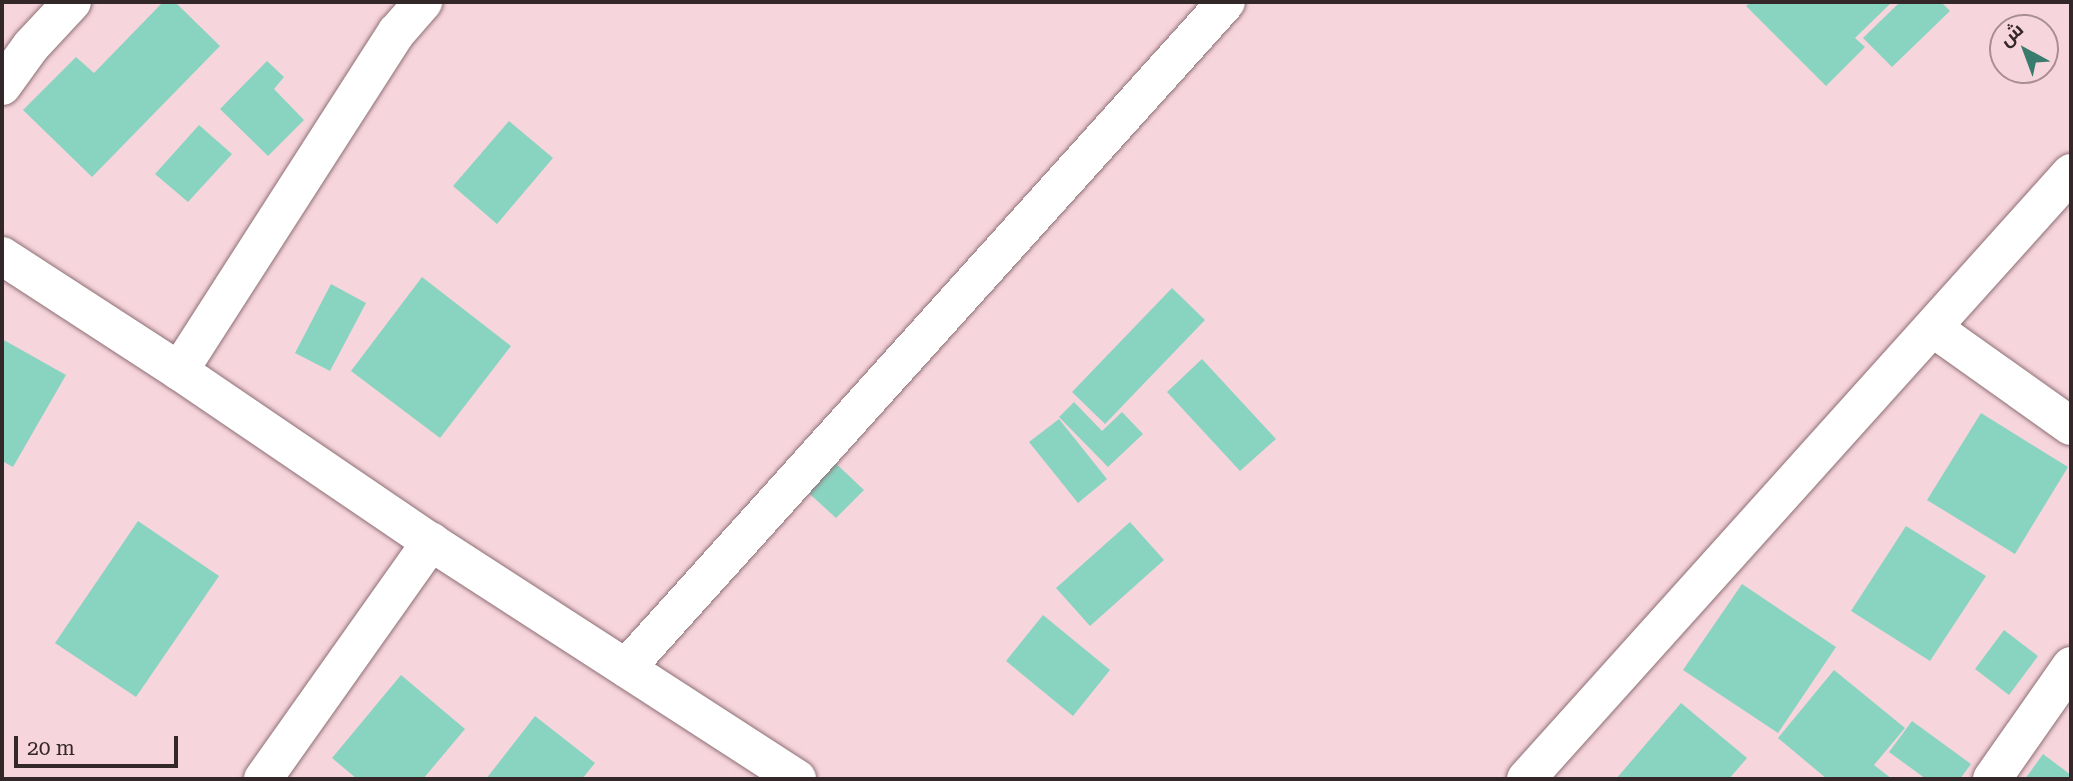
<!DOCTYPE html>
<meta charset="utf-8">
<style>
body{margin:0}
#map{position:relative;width:2073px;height:781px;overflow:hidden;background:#f7d5dc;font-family:"Roboto Serif",Cairo,serif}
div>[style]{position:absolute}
.building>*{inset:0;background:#89d4c1}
.roads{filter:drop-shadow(0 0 2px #8d6f76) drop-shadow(0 0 2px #8d6f76)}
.street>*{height:38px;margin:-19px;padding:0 19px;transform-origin:19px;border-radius:19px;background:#fff}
.secondary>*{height:38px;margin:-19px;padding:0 19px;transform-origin:19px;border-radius:19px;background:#fff}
span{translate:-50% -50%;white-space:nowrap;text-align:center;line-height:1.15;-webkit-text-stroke:6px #f7d5dc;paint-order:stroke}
.frame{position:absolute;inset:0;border:4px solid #34272a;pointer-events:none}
.north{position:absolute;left:1989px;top:14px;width:70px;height:70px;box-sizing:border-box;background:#f7d5dc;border:2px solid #a98f95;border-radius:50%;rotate:319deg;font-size:19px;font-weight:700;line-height:28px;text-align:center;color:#34272a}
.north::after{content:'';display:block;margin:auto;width:24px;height:32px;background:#397b6c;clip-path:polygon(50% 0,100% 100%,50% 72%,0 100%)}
.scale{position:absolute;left:14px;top:736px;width:164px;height:32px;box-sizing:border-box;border:4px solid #34272a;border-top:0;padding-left:9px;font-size:21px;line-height:24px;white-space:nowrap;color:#34272a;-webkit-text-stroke:5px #f7d5dc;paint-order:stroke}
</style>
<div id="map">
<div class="building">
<i style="clip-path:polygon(163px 2px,175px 2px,220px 46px,92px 177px,23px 110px,76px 57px,94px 73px)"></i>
<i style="clip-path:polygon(1751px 2px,1892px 2px,1855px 38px,1865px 47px,1826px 86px,1746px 6px)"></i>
<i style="clip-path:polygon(1900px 2px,1941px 2px,1950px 11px,1892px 67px,1863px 38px)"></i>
<i style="clip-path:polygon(267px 61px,284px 77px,274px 89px,304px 120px,268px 156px,220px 109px)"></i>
<i style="clip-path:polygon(509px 121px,553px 158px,497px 224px,453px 186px)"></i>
<i style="clip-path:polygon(199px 125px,232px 154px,188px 202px,155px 174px)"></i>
<i style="clip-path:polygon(422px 277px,511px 346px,440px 438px,351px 371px)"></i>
<i style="clip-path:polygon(331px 284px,366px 303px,330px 371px,295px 353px)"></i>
<i style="clip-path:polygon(1172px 288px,1205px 320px,1105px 424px,1072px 392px)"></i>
<i style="clip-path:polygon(2px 339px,66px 375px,13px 467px,2px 461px)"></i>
<i style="clip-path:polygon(1202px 359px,1276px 439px,1240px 471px,1167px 392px)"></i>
<i style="clip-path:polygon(1074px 402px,1102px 431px,1122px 412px,1143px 434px,1108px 467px,1059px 417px)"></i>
<i style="clip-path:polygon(1981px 413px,2068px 467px,2015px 554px,1927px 500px)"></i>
<i style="clip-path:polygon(1059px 419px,1107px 479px,1078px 503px,1029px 442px)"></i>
<i style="clip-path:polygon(828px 456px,864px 490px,836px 518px,801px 486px)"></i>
<i style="clip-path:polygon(138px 521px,219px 576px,136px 697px,55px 643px)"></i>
<i style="clip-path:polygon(1130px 522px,1164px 560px,1090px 626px,1056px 588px)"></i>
<i style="clip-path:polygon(1906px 526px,1986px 576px,1930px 661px,1851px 611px)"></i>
<i style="clip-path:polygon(1742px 584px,1836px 647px,1778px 733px,1683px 670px)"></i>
<i style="clip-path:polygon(1043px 615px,1110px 670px,1073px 716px,1006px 661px)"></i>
<i style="clip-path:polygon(2004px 630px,2038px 656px,2009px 695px,1975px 669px)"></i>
<i style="clip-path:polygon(1834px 670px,1905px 728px,1874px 765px,1892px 779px,1827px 779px,1778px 738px)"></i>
<i style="clip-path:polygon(401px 675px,465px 729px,423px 779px,357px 779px,332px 758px)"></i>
<i style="clip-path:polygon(1681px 703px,1747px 758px,1729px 779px,1616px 779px)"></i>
<i style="clip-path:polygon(535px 716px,595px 763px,582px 779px,486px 779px)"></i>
<i style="clip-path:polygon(1912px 721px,1971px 764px,1960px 779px,1926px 779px,1889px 752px)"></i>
<i style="clip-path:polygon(2043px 754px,2071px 775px,2071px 779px,2025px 779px)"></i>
</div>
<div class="roads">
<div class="street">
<i style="left:2px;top:86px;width:49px;rotate:-54.1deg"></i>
<i style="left:31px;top:46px;width:60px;rotate:-47deg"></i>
<i style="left:1933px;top:328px;width:169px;rotate:35.4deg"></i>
<i style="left:179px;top:371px;width:403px;rotate:-57.3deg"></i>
<i style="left:397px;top:32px;width:40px;rotate:-49deg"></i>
<i style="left:626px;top:668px;width:896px;rotate:-47.98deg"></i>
<i style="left:263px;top:779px;width:291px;rotate:-54.7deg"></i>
<i style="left:1526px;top:779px;width:815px;rotate:-48.03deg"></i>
<i style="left:1992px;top:779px;width:138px;rotate:-55deg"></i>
</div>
<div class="secondary">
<i style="left:2px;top:256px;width:211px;rotate:33deg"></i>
<i style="left:179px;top:371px;width:305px;rotate:34.2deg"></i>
<i style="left:431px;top:542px;width:436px;rotate:32.9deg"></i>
</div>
</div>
<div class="frame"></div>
<div class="north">ش</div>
<div class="scale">20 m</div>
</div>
